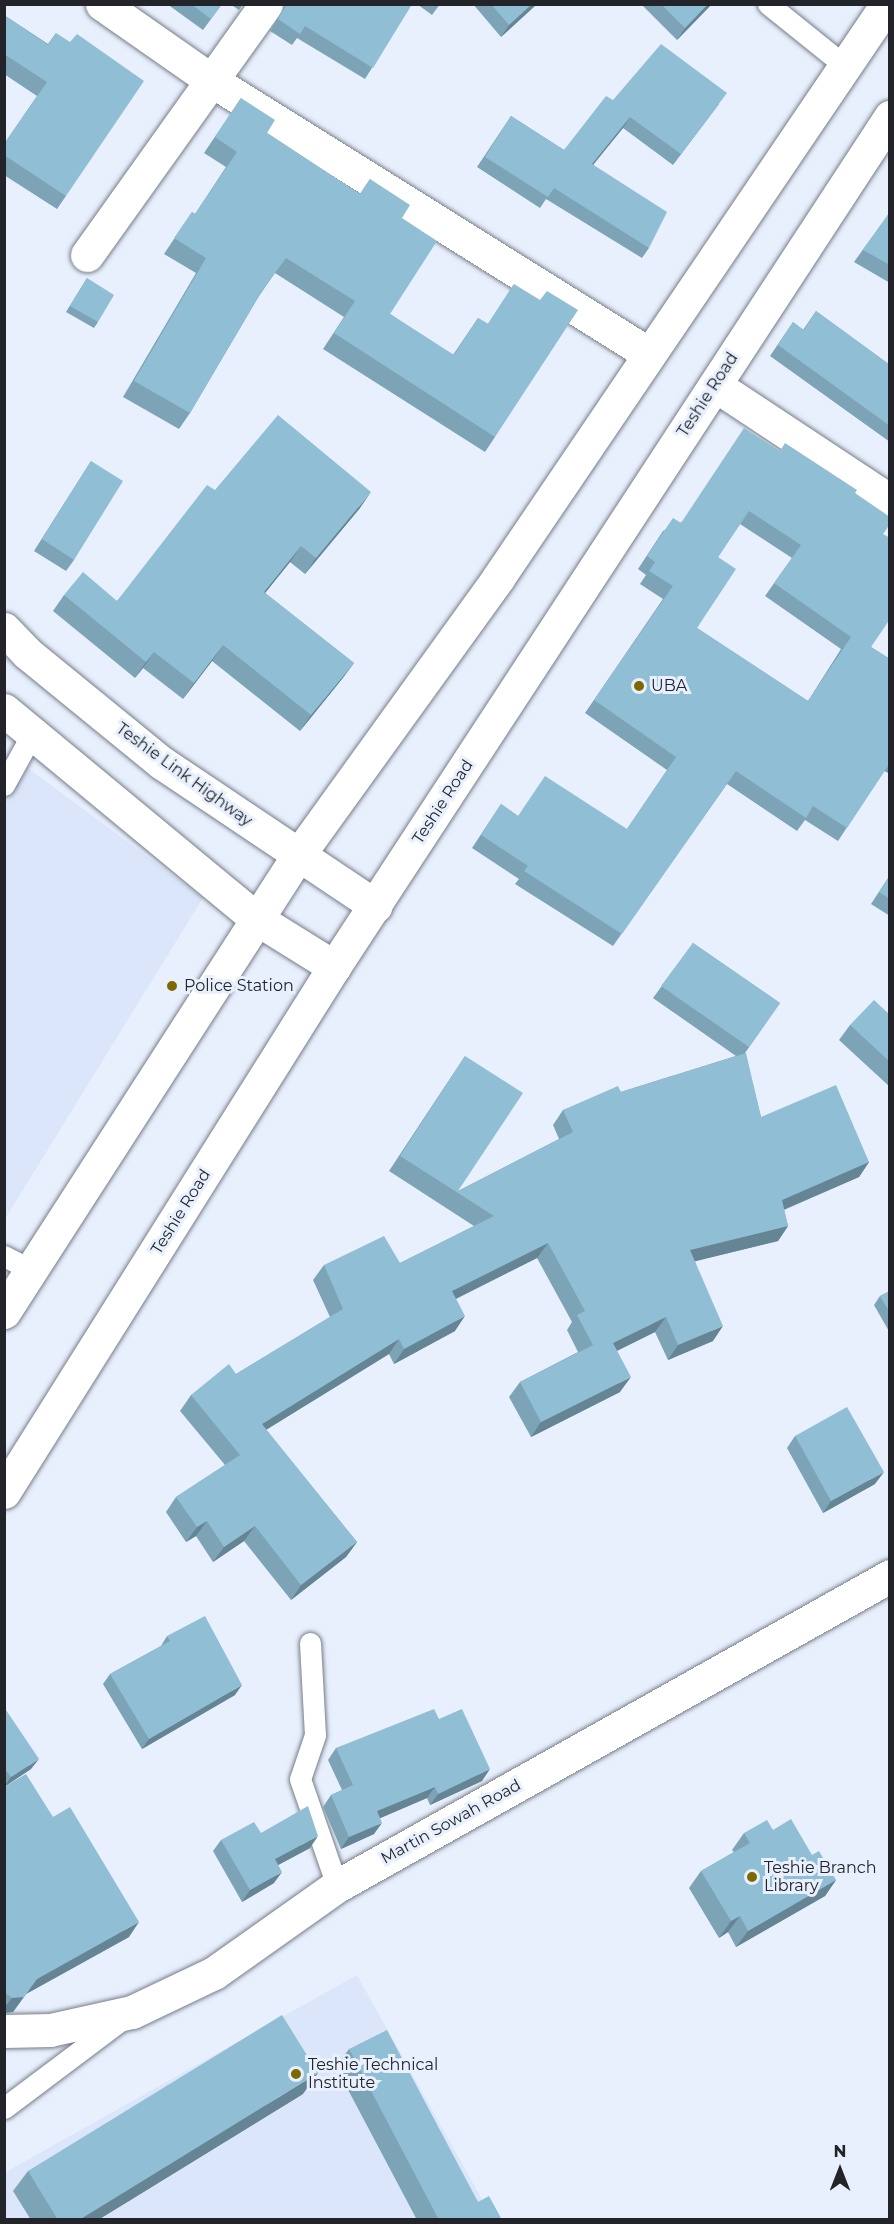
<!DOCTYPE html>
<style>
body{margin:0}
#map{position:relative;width:894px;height:2224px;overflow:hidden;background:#e8f0fd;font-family:Montserrat,sans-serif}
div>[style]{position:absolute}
.built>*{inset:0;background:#dbe6fa}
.roads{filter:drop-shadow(0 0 2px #777d89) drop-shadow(0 0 2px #777d89)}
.lane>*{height:21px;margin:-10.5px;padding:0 10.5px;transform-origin:10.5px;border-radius:10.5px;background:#fff}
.street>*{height:33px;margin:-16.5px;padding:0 16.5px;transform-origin:16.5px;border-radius:16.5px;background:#fff}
.secondary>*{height:33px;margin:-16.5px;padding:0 16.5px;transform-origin:16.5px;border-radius:16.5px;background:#fff}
.primary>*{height:33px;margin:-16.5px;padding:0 16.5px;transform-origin:16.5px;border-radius:16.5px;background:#fff}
.wall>*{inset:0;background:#7ca3b6}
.shaded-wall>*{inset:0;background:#658594}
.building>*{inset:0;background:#90bed4}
.dots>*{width:16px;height:16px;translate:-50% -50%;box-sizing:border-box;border:3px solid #e8f0fd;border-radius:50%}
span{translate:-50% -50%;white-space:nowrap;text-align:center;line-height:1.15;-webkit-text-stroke:6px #e8f0fd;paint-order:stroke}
.street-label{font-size:16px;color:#222429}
.poi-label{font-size:16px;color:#222429}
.left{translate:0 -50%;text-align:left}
.frame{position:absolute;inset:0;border:6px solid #222429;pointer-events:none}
.north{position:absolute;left:810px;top:2140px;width:60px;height:60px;-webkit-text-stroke:4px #e8f0fd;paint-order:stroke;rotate:0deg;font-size:16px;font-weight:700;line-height:24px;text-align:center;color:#222429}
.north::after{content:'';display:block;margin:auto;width:21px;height:27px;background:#222429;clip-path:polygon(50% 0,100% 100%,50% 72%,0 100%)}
</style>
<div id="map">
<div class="built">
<i style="clip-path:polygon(5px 751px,203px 898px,5px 1219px)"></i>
<i style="clip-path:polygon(357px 1975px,493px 2219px,5px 2219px,4px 2173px)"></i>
</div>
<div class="roads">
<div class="lane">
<i style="left:768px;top:4px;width:99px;rotate:38.8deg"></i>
<i style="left:4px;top:785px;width:58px;rotate:-61.2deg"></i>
<i style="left:4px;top:1256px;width:31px;rotate:27deg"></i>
<i style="left:310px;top:1643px;width:92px;rotate:86.9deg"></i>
<i style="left:315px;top:1735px;width:46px;rotate:108.8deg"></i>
<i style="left:300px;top:1779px;width:113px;rotate:70.9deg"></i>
<i style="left:4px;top:2108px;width:150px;rotate:-36.9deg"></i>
</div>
<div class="street">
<i style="left:102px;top:4px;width:136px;rotate:34.9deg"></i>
<i style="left:214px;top:82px;width:513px;rotate:32.02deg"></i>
<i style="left:87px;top:255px;width:308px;rotate:-54.5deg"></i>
<i style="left:715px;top:385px;width:210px;rotate:33.5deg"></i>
</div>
<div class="secondary">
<i style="left:4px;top:629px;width:33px;rotate:46deg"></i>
<i style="left:27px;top:653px;width:174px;rotate:39.2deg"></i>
<i style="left:162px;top:763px;width:257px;rotate:33.8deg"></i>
<i style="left:4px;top:710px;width:328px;rotate:39.6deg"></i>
<i style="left:257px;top:919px;width:91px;rotate:31.9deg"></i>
<i style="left:4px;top:2031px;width:46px;rotate:-1.2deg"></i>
<i style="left:50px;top:2030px;width:84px;rotate:-12.4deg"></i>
<i style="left:132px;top:2012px;width:91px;rotate:-25.4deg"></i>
<i style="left:214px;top:1973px;width:151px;rotate:-35.3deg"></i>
<i style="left:337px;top:1886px;width:634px;rotate:-29.27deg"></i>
</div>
<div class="primary">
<i style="left:4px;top:1312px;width:541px;rotate:-57.22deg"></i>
<i style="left:297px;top:857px;width:344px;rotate:-54.2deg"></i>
<i style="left:498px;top:578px;width:693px;rotate:-55.87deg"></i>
<i style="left:4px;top:1492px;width:620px;rotate:-57.85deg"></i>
<i style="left:334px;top:967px;width:1016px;rotate:-56.81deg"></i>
</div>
</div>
<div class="wall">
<i style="clip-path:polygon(167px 4px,222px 4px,203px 30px)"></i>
<i style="clip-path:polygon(230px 4px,243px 4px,239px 10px)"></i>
<i style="clip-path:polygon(284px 4px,412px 4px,365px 79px,297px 38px,292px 45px,270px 31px,285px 6px)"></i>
<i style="clip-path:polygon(417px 4px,440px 4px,432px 15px)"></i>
<i style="clip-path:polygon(473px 4px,537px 4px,501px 37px)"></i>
<i style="clip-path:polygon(641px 4px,712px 4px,677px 40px)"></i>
<i style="clip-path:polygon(4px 15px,48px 44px,56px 33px,66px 196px,57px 209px,4px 175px,4px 144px,37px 96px,4px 74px)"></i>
<i style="clip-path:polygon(241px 98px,267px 133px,360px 194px,370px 179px,402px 218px,390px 314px,453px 355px,478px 318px,488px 324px,514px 284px,495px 437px,485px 452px,323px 349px,344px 317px,275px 273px,259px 296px,190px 413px,179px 429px,123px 397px,196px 273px,164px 254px,192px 212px,195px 214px,226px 167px,204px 153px)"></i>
<i style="clip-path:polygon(613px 100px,719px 104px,673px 165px,623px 128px,593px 164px,649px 248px,642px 258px,546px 199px,540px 208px,477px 167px,511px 116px,564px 150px)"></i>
<i style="clip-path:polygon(890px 212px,890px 283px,854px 262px)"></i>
<i style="clip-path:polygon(87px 278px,98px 322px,94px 328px,66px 312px)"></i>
<i style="clip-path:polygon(816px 311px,890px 365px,890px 442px,770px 356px,793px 322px,803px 330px)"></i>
<i style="clip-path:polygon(evenodd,780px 451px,855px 493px,883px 534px,871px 647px,890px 659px,890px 774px,884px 771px,838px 841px,805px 820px,797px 831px,727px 784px,613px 946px,515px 884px,519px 879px,472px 848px,501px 804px,518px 816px,627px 829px,667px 770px,585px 713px,663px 599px,640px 584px,646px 575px,638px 569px,663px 531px,680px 523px,780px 451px,740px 524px,792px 558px,765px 596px,841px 649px,808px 701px,697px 628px,718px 557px,740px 524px)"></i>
<i style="clip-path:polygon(91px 461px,74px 560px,66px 571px,34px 551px)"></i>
<i style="clip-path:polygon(215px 490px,360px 508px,305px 574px,290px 562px,265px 593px,354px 663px,342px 679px,300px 731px,212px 661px,183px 699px,143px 668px,135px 678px,53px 611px,64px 595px,117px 601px)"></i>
<i style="clip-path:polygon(890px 875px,890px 916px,871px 904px)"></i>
<i style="clip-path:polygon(693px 943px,780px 1003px,745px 1053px,761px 1117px,869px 1162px,859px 1177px,784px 1210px,788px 1226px,778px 1241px,695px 1261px,713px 1341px,668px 1360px,655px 1332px,617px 1351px,620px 1392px,531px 1437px,509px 1397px,520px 1382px,578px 1352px,567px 1330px,572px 1322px,537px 1258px,456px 1299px,455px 1331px,394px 1364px,389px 1354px,266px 1430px,357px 1542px,346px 1557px,291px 1600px,244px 1541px,213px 1562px,196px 1536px,186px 1542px,166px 1512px,176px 1497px,225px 1465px,180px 1411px,191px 1395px,236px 1374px,330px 1317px,313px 1280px,324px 1265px,400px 1263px,474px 1226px,389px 1171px,465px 1056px,458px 1191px,559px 1139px,553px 1125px,563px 1110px,736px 1056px,653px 998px)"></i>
<i style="clip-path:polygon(890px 1015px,890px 1087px,839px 1040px,850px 1025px)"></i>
<i style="clip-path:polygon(890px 1291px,890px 1333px,874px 1305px,880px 1296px)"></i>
<i style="clip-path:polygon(795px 1436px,875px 1484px,823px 1513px,787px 1448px)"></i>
<i style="clip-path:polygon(167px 1636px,235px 1695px,142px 1749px,103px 1684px,110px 1674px,161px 1646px)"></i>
<i style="clip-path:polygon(4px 1707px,31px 1769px,4px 1787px)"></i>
<i style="clip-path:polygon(439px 1719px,482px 1781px,430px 1805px,427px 1798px,380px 1818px,374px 1834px,341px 1849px,323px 1807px,331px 1795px,342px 1790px,328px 1760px,336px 1748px)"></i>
<i style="clip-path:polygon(4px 1787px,129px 1937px,26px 1994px,13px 2012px,4px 2013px)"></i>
<i style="clip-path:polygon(773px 1830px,812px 1855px,836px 1880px,825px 1896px,736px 1947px,728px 1932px,719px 1938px,689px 1888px,701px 1871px,734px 1852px,732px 1850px,744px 1833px)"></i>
<i style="clip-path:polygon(261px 1833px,310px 1848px,278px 1865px,274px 1883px,242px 1902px,213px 1851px,221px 1840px)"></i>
<i style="clip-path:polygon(349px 2049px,478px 2202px,502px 2220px,417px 2220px,336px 2067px)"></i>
<i style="clip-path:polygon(303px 2094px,98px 2220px,31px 2220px,13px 2191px,28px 2171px)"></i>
</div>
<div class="shaded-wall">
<i style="clip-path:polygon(532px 4px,537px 4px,501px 37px,509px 25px)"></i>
<i style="clip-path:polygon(708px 4px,712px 4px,677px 40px,685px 28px)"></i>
<i style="clip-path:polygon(630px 117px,623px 128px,585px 175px,592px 164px)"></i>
<i style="clip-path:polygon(371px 492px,360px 508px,305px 574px,316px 558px)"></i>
<i style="clip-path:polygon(301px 546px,290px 562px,253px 608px,264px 592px)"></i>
<i style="clip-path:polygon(223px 645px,212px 661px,183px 699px,194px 683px)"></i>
<i style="clip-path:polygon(154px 652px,143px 668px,135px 678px,146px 662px)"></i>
<i style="clip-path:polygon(354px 663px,342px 679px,300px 731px,311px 715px)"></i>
<i style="clip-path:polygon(869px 1162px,859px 1177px,771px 1215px,782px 1200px)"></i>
<i style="clip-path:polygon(788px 1226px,778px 1241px,680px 1265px,690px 1250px)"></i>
<i style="clip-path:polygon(548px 1243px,537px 1258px,441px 1306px,452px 1291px)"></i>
<i style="clip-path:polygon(465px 1316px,455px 1331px,394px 1364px,404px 1349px)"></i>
<i style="clip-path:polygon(666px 1317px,655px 1332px,602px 1358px,613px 1343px)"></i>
<i style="clip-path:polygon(723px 1326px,713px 1341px,668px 1360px,678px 1345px)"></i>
<i style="clip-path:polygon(399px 1339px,389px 1354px,251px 1439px,262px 1424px)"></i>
<i style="clip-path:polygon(631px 1377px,620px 1392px,531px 1437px,541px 1422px)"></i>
<i style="clip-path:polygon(884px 1472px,875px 1484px,823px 1513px,831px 1501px)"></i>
<i style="clip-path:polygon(207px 1521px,196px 1536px,186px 1542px,197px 1527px)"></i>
<i style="clip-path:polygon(255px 1526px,244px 1541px,213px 1562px,224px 1547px)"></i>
<i style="clip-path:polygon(357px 1542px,346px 1557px,291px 1600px,301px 1585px)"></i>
<i style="clip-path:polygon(242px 1685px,235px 1695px,142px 1749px,149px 1739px)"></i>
<i style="clip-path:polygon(39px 1759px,31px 1769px,4px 1787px,11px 1777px)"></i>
<i style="clip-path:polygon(490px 1769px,482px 1781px,430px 1805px,438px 1794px)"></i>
<i style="clip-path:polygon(435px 1787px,427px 1798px,369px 1823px,377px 1811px)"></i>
<i style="clip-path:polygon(382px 1823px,374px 1834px,341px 1849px,349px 1837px)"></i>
<i style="clip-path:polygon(318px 1836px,310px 1848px,267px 1871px,275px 1859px)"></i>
<i style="clip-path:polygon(282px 1872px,274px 1883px,242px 1902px,250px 1890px)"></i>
<i style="clip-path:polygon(836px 1880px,825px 1896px,736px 1947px,748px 1931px)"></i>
<i style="clip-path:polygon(740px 1916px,728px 1932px,719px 1938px,731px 1921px)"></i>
<i style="clip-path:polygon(139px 1922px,129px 1937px,26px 1994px,13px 2012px,4px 2013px,4px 2008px,12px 1998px,37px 1979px)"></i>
<i style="clip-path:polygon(318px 2073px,303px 2094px,98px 2220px,79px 2220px)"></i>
</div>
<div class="building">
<i style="clip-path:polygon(191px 4px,222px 4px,211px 19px)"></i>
<i style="clip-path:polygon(287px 4px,412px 4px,373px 68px,305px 26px,300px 34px,278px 19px)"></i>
<i style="clip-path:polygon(491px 4px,532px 4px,509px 25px)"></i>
<i style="clip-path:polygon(661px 4px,708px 4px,685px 28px)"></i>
<i style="clip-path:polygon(4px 15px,48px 45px,56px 33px,70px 42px,77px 34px,144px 81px,66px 196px,4px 155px,4px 144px,47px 82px,4px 54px)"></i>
<i style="clip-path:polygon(661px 44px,727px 93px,681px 154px,630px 117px,592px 164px,667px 212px,649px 248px,554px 188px,548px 197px,485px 157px,511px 116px,564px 150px,606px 96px,613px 100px)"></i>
<i style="clip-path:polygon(241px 98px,275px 120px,267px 133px,360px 194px,370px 179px,410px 205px,402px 218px,437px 241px,390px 314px,454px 355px,478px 318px,488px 324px,514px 284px,540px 300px,547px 291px,578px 310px,495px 437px,334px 333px,355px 301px,286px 258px,261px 292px,190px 413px,134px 381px,206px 258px,174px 238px,192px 212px,195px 214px,237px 152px,215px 137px)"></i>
<i style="clip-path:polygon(890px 212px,890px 265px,863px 250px)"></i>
<i style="clip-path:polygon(87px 278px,114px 295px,98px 322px,70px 306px)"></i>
<i style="clip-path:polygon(816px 311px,890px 365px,890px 426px,778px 345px,793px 322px,804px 330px)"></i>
<i style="clip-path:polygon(278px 415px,371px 492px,316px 558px,301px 546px,264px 592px,354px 663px,311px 715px,223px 645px,194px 683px,154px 652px,146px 662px,64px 595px,83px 572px,117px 601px,207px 485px,215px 490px)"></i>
<i style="clip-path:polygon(evenodd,744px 428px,780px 451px,785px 443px,857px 490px,855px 493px,890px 517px,890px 524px,883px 534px,890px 538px,890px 619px,871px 647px,890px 659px,890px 763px,847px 828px,813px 806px,806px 818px,736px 771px,622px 934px,524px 871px,528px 866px,481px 835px,501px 804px,518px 816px,545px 776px,627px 829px,676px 757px,594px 700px,673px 586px,649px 571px,655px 562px,647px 556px,673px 518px,681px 523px,744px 428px,749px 511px,801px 545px,774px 583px,851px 637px,808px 701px,697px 628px,736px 569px,718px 557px,749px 511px)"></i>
<i style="clip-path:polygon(91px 461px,123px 481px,74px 560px,42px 539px)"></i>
<i style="clip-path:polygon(890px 876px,890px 899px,879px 892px)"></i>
<i style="clip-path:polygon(693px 943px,780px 1003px,749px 1047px,661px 986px)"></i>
<i style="clip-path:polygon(874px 1000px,890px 1015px,890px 1062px,850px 1025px)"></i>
<i style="clip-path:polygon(746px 1053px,761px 1117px,836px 1085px,869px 1162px,782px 1200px,788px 1226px,690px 1250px,723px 1326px,678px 1345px,666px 1317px,613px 1343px,631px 1377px,541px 1422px,520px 1382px,593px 1345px,577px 1315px,585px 1311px,548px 1243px,452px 1291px,465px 1316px,404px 1349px,399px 1339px,262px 1424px,357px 1542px,301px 1585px,255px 1526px,224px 1547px,207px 1521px,197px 1527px,176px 1497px,240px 1455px,191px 1395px,229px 1364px,236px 1374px,343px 1309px,324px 1265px,384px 1236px,400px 1263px,494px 1216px,400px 1156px,465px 1056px,523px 1093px,458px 1191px,573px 1132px,563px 1110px,618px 1086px,621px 1092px)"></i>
<i style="clip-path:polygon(890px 1291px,890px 1313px,880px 1296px)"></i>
<i style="clip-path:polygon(847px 1407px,884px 1472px,831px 1501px,795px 1436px)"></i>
<i style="clip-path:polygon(205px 1616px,242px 1685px,149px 1739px,110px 1674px,170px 1641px,167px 1636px)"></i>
<i style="clip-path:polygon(4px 1707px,39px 1759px,11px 1777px,4px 1768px)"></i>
<i style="clip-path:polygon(434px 1709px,439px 1719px,462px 1709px,490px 1769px,438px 1794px,435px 1787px,377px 1811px,382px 1823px,349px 1837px,331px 1795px,353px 1785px,336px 1748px)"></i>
<i style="clip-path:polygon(26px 1774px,53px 1817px,70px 1807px,139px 1922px,37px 1979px,24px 1997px,12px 1998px,4px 1992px,4px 1787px)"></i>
<i style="clip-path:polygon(308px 1806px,318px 1836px,275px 1859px,282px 1872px,250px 1890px,221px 1840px,254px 1822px,261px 1833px)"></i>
<i style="clip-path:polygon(791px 1819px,812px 1855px,819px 1851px,836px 1880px,748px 1931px,740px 1916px,731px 1921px,701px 1871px,750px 1843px,744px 1833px,767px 1820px,773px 1830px)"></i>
<i style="clip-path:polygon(282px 2015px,318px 2073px,79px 2220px,58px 2220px,28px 2171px)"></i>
<i style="clip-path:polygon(387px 2030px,478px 2202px,489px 2196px,502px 2220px,439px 2220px,349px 2049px)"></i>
</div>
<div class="dots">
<i style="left:639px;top:686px;background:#7e6900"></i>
<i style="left:172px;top:986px;background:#7e6900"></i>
<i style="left:752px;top:1877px;background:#7e6900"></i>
<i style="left:296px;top:2074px;background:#7e6900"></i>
</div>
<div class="street-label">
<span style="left:708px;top:395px;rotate:-57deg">Teshie Road</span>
<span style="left:184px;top:775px;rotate:36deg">Teshie Link Highway</span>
<span style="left:443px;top:802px;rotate:-57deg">Teshie Road</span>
<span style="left:181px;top:1212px;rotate:-58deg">Teshie Road</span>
<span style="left:451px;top:1822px;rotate:-29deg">Martin Sowah Road</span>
</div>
<div class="poi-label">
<span class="left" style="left:651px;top:686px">UBA</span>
<span class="left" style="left:184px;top:986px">Police Station</span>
<span class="left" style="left:764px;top:1877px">Teshie Branch<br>Library</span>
<span class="left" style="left:308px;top:2074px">Teshie Technical<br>Institute</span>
</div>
<div class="frame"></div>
<div class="north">N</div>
</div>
